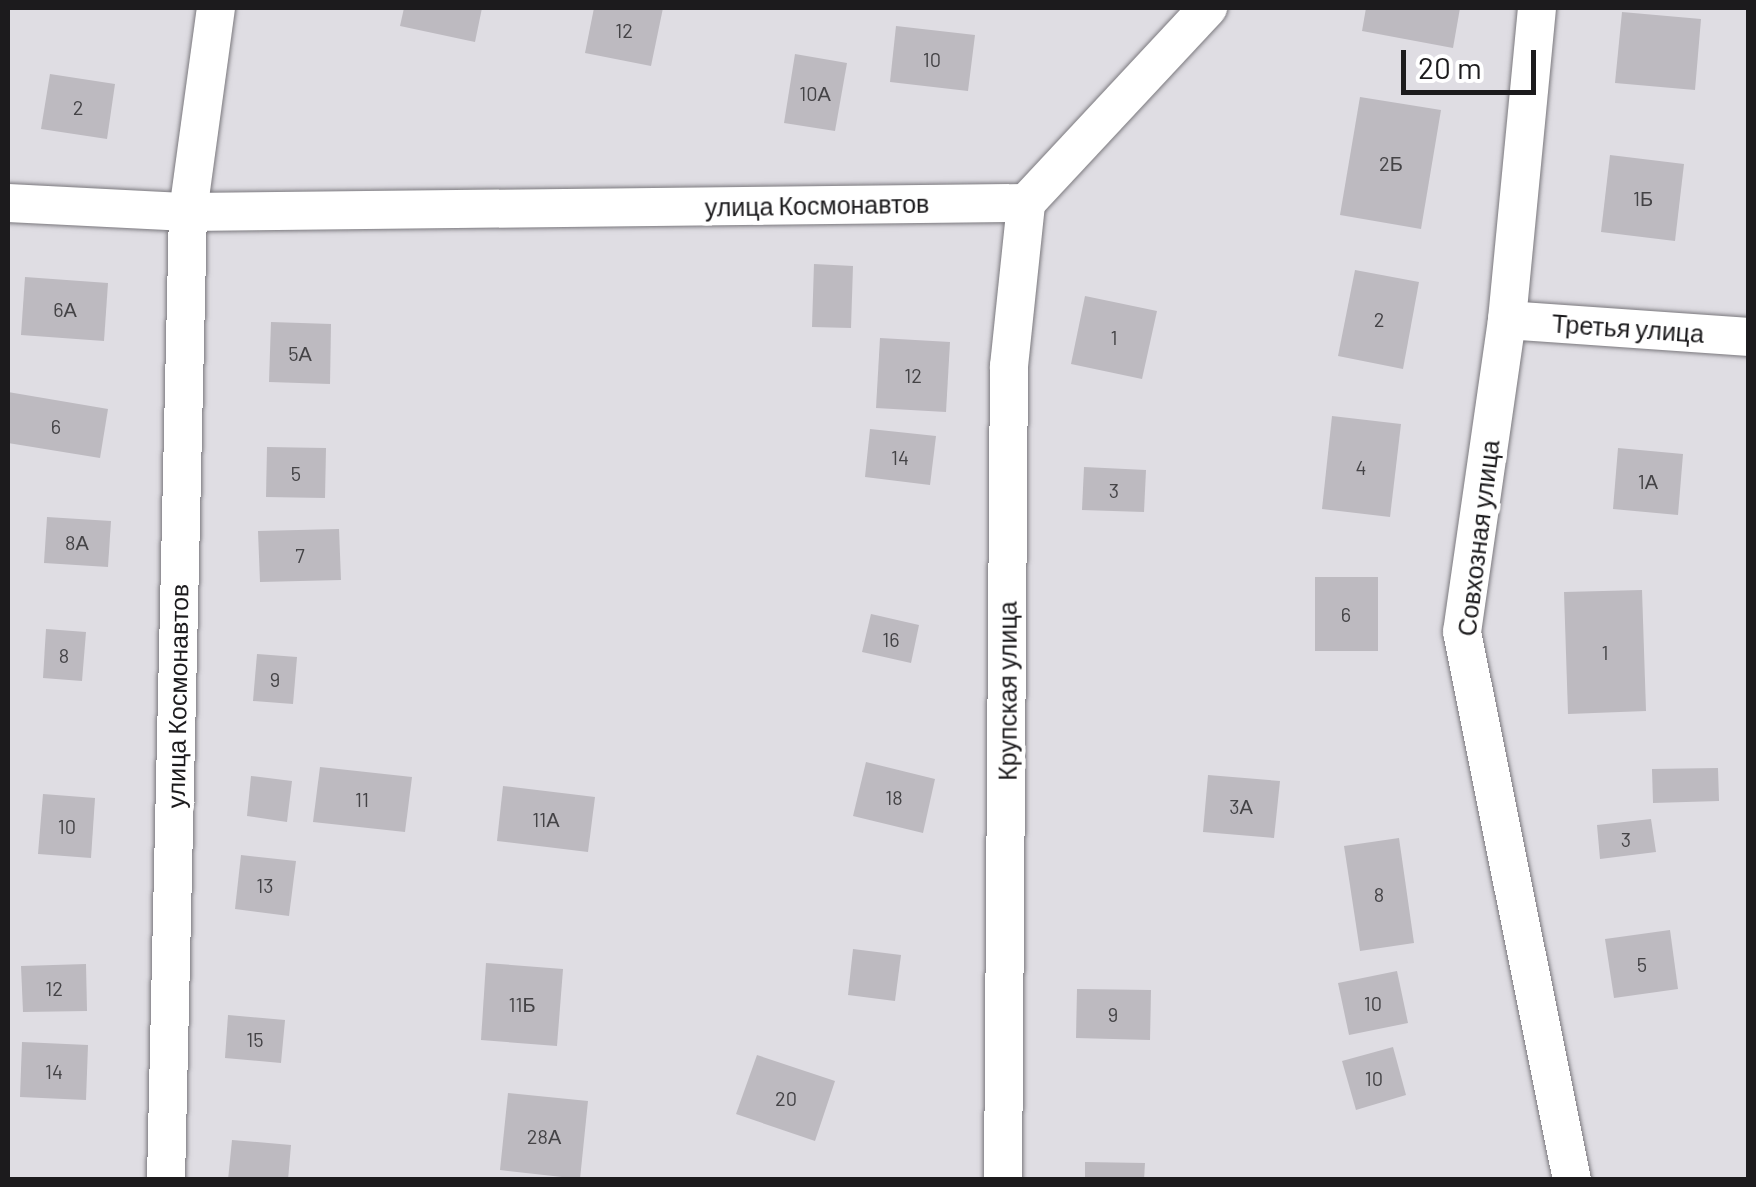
<!DOCTYPE html>
<meta charset="utf-8">
<style>
body{margin:0}
#map{position:relative;width:1756px;height:1187px;overflow:hidden;background:#dfdde3;font-family:Barlow,sans-serif}
div>[style]{position:absolute}
.building>*{inset:0;background:#bdbac0}
.roads{filter:drop-shadow(0 0 2px #7a787d) drop-shadow(0 0 2px #7a787d)}
.minor>*{height:38px;margin:-19px;padding:0 19px;transform-origin:19px;border-radius:19px;background:#fff}
span{translate:-50% -50%;white-space:nowrap;text-align:center;line-height:1.15;-webkit-text-stroke:8px #fff;paint-order:stroke}
.number-label{font-size:20px;color:#444346}
.number-label span{-webkit-text-stroke-width:0}
.street-label{font-size:25px;color:#1c1b1d}
.frame{position:absolute;inset:0;border:10px solid #1c1b1d;pointer-events:none}
.scale{position:absolute;left:1401px;top:50px;width:135px;height:45px;box-sizing:border-box;border:5px solid #1c1b1d;border-top:0;padding-left:12px;font-size:30px;line-height:35px;white-space:nowrap;color:#1c1b1d;-webkit-text-stroke:8px #fff;paint-order:stroke}
</style>
<div id="map">
<div class="building">
<i style="clip-path:polygon(404px 8px,482px 8px,475px 42px,400px 26px)"></i>
<i style="clip-path:polygon(594px 8px,663px 8px,651px 66px,585px 53px)"></i>
<i style="clip-path:polygon(1366px 8px,1460px 8px,1453px 48px,1362px 31px)"></i>
<i style="clip-path:polygon(1622px 12px,1701px 19px,1695px 90px,1615px 83px)"></i>
<i style="clip-path:polygon(896px 26px,975px 35px,968px 91px,890px 82px)"></i>
<i style="clip-path:polygon(795px 54px,847px 63px,835px 131px,784px 123px)"></i>
<i style="clip-path:polygon(50px 74px,115px 84px,107px 139px,41px 129px)"></i>
<i style="clip-path:polygon(1360px 97px,1441px 110px,1421px 229px,1340px 215px)"></i>
<i style="clip-path:polygon(1610px 155px,1684px 164px,1675px 241px,1601px 232px)"></i>
<i style="clip-path:polygon(814px 264px,853px 266px,851px 328px,812px 327px)"></i>
<i style="clip-path:polygon(1355px 270px,1419px 282px,1403px 369px,1338px 356px)"></i>
<i style="clip-path:polygon(25px 277px,108px 283px,104px 341px,21px 335px)"></i>
<i style="clip-path:polygon(1085px 296px,1157px 311px,1142px 379px,1071px 364px)"></i>
<i style="clip-path:polygon(271px 322px,331px 324px,330px 384px,269px 382px)"></i>
<i style="clip-path:polygon(880px 338px,950px 342px,946px 412px,876px 408px)"></i>
<i style="clip-path:polygon(8px 392px,108px 409px,100px 458px,8px 443px)"></i>
<i style="clip-path:polygon(1332px 416px,1401px 424px,1390px 517px,1322px 509px)"></i>
<i style="clip-path:polygon(870px 429px,936px 436px,930px 485px,865px 477px)"></i>
<i style="clip-path:polygon(267px 447px,326px 448px,325px 498px,266px 497px)"></i>
<i style="clip-path:polygon(1618px 448px,1683px 454px,1678px 515px,1613px 509px)"></i>
<i style="clip-path:polygon(1084px 467px,1146px 470px,1144px 512px,1082px 510px)"></i>
<i style="clip-path:polygon(47px 517px,111px 521px,108px 567px,44px 563px)"></i>
<i style="clip-path:polygon(339px 529px,341px 580px,260px 582px,258px 531px)"></i>
<i style="clip-path:polygon(1315px 577px,1378px 577px,1378px 651px,1315px 651px)"></i>
<i style="clip-path:polygon(1642px 590px,1646px 711px,1568px 714px,1564px 592px)"></i>
<i style="clip-path:polygon(871px 614px,919px 625px,911px 663px,862px 652px)"></i>
<i style="clip-path:polygon(46px 629px,86px 632px,82px 681px,43px 678px)"></i>
<i style="clip-path:polygon(257px 654px,297px 657px,293px 704px,253px 701px)"></i>
<i style="clip-path:polygon(866px 762px,935px 779px,923px 833px,853px 816px)"></i>
<i style="clip-path:polygon(320px 767px,412px 777px,405px 832px,313px 822px)"></i>
<i style="clip-path:polygon(1718px 768px,1719px 801px,1653px 803px,1652px 769px)"></i>
<i style="clip-path:polygon(1208px 775px,1280px 781px,1274px 838px,1203px 832px)"></i>
<i style="clip-path:polygon(251px 776px,292px 781px,287px 822px,247px 816px)"></i>
<i style="clip-path:polygon(503px 786px,595px 797px,588px 852px,497px 841px)"></i>
<i style="clip-path:polygon(43px 794px,95px 798px,91px 858px,38px 854px)"></i>
<i style="clip-path:polygon(1651px 819px,1656px 852px,1600px 859px,1597px 825px)"></i>
<i style="clip-path:polygon(1399px 838px,1414px 943px,1360px 951px,1344px 846px)"></i>
<i style="clip-path:polygon(241px 855px,296px 861px,289px 916px,235px 909px)"></i>
<i style="clip-path:polygon(1670px 930px,1678px 989px,1614px 998px,1605px 939px)"></i>
<i style="clip-path:polygon(853px 949px,901px 955px,895px 1001px,848px 995px)"></i>
<i style="clip-path:polygon(486px 963px,563px 969px,557px 1046px,481px 1040px)"></i>
<i style="clip-path:polygon(86px 964px,87px 1011px,23px 1012px,21px 966px)"></i>
<i style="clip-path:polygon(1397px 971px,1408px 1023px,1349px 1035px,1338px 983px)"></i>
<i style="clip-path:polygon(1077px 989px,1151px 990px,1150px 1040px,1076px 1038px)"></i>
<i style="clip-path:polygon(228px 1015px,285px 1020px,281px 1063px,225px 1058px)"></i>
<i style="clip-path:polygon(22px 1042px,88px 1045px,86px 1100px,20px 1097px)"></i>
<i style="clip-path:polygon(1393px 1047px,1406px 1095px,1356px 1110px,1342px 1061px)"></i>
<i style="clip-path:polygon(757px 1055px,835px 1081px,815px 1141px,736px 1114px)"></i>
<i style="clip-path:polygon(508px 1093px,588px 1101px,580px 1179px,500px 1170px)"></i>
<i style="clip-path:polygon(232px 1140px,291px 1145px,288px 1180px,228px 1180px)"></i>
<i style="clip-path:polygon(1085px 1162px,1145px 1163px,1144px 1180px,1085px 1180px)"></i>
</div>
<div class="roads">
<div class="minor">
<i style="left:1537px;top:8px;width:313px;rotate:95.5deg"></i>
<i style="left:1507px;top:320px;width:315px;rotate:98.2deg"></i>
<i style="left:1462px;top:632px;width:559px;rotate:78.65deg"></i>
<i style="left:8px;top:203px;width:180px;rotate:2.9deg"></i>
<i style="left:188px;top:212px;width:838px;rotate:-0.62deg"></i>
<i style="left:1026px;top:203px;width:267px;rotate:-47deg"></i>
<i style="left:1507px;top:320px;width:242px;rotate:4deg"></i>
<i style="left:166px;top:1180px;width:968px;rotate:-88.7deg"></i>
<i style="left:188px;top:212px;width:206px;rotate:-82.2deg"></i>
<i style="left:1003px;top:1180px;width:814px;rotate:-89.58deg"></i>
<i style="left:1009px;top:366px;width:164px;rotate:-84deg"></i>
</div>
</div>
<div class="number-label">
<span style="left:624px;top:30px">12</span>
<span style="left:932px;top:59px">10</span>
<span style="left:815px;top:93px">10А</span>
<span style="left:78px;top:107px">2</span>
<span style="left:1391px;top:163px">2Б</span>
<span style="left:1643px;top:198px">1Б</span>
<span style="left:65px;top:309px">6А</span>
<span style="left:1379px;top:319px">2</span>
<span style="left:1114px;top:337px">1</span>
<span style="left:300px;top:353px">5А</span>
<span style="left:913px;top:375px">12</span>
<span style="left:56px;top:426px">6</span>
<span style="left:900px;top:457px">14</span>
<span style="left:1361px;top:467px">4</span>
<span style="left:296px;top:473px">5</span>
<span style="left:1648px;top:481px">1А</span>
<span style="left:1114px;top:490px">3</span>
<span style="left:77px;top:542px">8А</span>
<span style="left:300px;top:555px">7</span>
<span style="left:1346px;top:614px">6</span>
<span style="left:891px;top:639px">16</span>
<span style="left:1605px;top:652px">1</span>
<span style="left:64px;top:655px">8</span>
<span style="left:275px;top:679px">9</span>
<span style="left:894px;top:797px">18</span>
<span style="left:362px;top:799px">11</span>
<span style="left:1241px;top:806px">3А</span>
<span style="left:546px;top:819px">11А</span>
<span style="left:67px;top:826px">10</span>
<span style="left:1626px;top:839px">3</span>
<span style="left:265px;top:885px">13</span>
<span style="left:1379px;top:894px">8</span>
<span style="left:1642px;top:964px">5</span>
<span style="left:54px;top:988px">12</span>
<span style="left:1373px;top:1003px">10</span>
<span style="left:522px;top:1004px">11Б</span>
<span style="left:1113px;top:1014px">9</span>
<span style="left:255px;top:1039px">15</span>
<span style="left:54px;top:1071px">14</span>
<span style="left:1374px;top:1078px">10</span>
<span style="left:786px;top:1098px">20</span>
<span style="left:544px;top:1136px">28А</span>
</div>
<div class="street-label">
<span style="left:817px;top:205px;rotate:-1deg">улица Космонавтов</span>
<span style="left:1628px;top:328px;rotate:4deg">Третья улица</span>
<span style="left:1478px;top:538px;rotate:-83deg">Совхозная улица</span>
<span style="left:1007px;top:691px;rotate:-90deg">Крупская улица</span>
<span style="left:177px;top:696px;rotate:-89deg">улица Космонавтов</span>
</div>
<div class="frame"></div>
<div class="scale">20 m</div>
</div>
